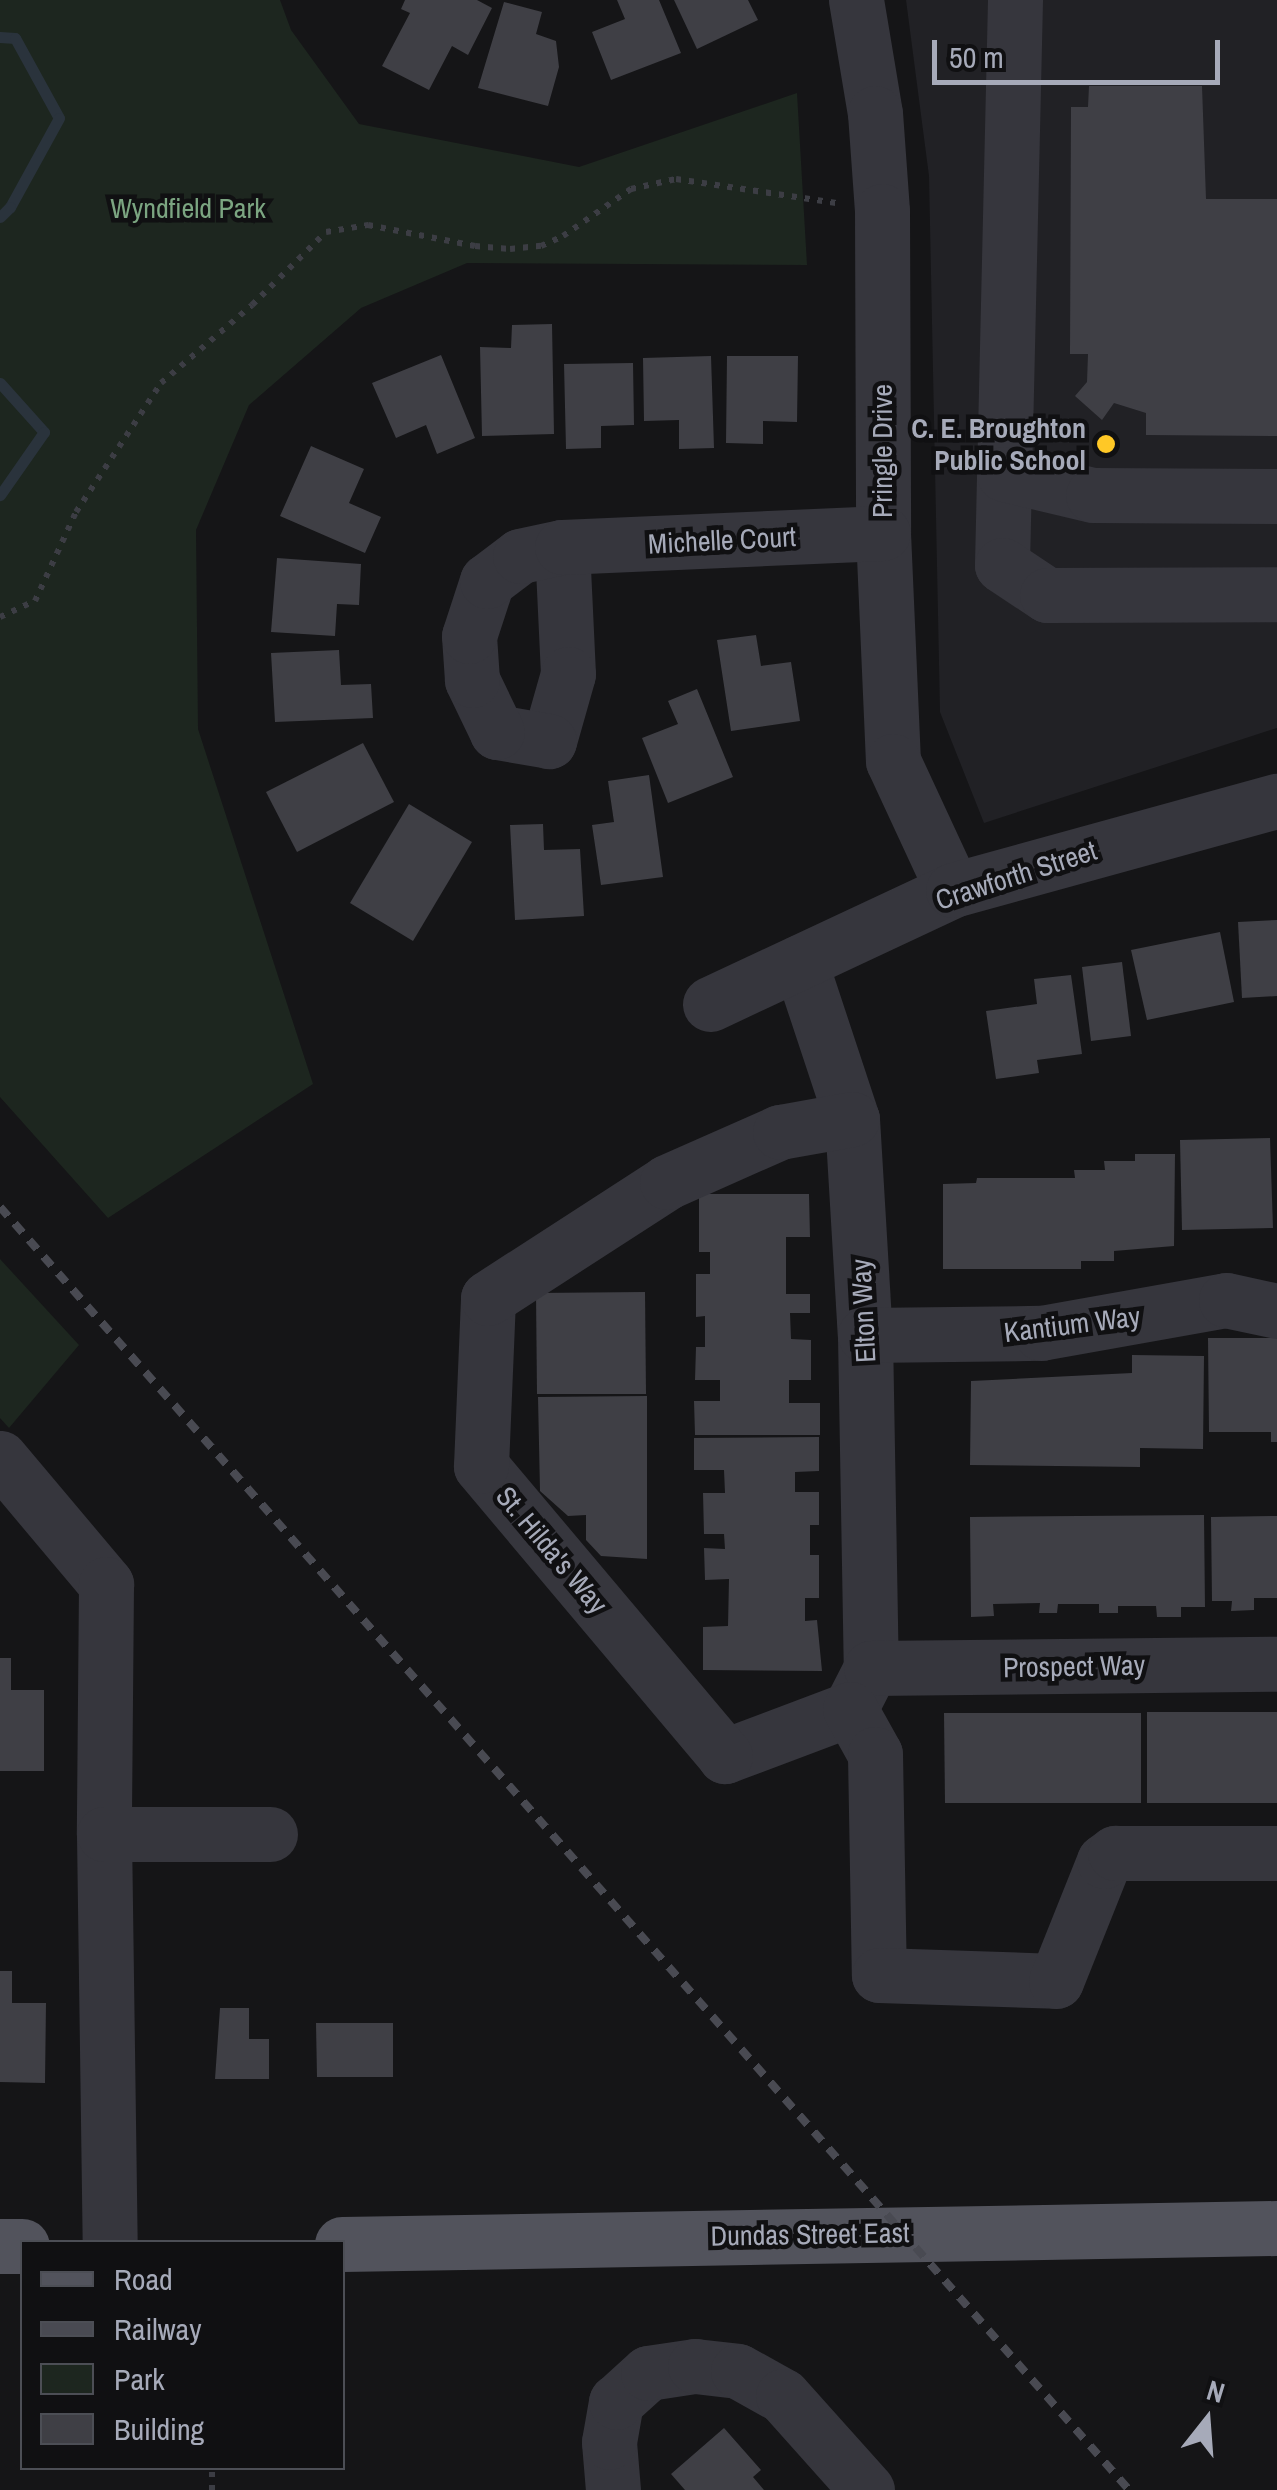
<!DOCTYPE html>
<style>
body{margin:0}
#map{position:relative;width:1277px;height:2490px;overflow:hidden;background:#151517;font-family:"Archivo Narrow",sans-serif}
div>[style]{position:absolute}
.built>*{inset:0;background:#212125}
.green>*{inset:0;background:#1d261f}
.stream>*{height:11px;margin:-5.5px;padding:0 5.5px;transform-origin:5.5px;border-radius:5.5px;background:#2a333c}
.building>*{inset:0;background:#3f3f45}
.path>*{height:6px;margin-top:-3px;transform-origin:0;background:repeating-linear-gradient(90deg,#3c3d44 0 5px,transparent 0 13px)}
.minor>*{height:55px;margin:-27.5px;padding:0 27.5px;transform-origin:27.5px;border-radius:27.5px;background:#36363d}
.major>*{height:55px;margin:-27.5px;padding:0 27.5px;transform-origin:27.5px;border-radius:27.5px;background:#52535c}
.rail>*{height:8px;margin-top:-4px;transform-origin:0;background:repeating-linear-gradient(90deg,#494a52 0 12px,transparent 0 22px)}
.dots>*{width:28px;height:28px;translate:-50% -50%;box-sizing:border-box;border:5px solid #101012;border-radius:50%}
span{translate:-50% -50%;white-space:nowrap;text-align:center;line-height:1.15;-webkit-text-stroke:9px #101012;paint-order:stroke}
.park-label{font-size:28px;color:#7ba581}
.poi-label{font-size:28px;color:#a6aab9;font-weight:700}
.right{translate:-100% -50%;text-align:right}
.street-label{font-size:28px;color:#a6aab9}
.legend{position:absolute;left:20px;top:2240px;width:325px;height:230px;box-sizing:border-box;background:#101012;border:2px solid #4c4e55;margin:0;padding:12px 18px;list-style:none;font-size:30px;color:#a6aab9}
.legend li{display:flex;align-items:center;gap:20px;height:50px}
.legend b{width:50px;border:2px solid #4c4e55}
.north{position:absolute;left:1157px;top:2370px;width:100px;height:100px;-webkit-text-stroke:8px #101012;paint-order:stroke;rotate:17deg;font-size:28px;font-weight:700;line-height:40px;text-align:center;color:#a6aab9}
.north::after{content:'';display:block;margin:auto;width:35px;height:45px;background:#a6aab9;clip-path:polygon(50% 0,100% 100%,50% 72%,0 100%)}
.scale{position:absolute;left:932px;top:40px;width:288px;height:45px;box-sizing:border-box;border:5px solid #a6aab9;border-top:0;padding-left:12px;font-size:30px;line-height:35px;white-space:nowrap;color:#a6aab9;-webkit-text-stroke:8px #101012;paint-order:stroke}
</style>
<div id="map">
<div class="built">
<i style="clip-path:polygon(906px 0,1277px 0,1277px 728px,984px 823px,940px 712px,929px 176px)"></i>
</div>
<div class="green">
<i style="clip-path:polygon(0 0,280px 0,291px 30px,359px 124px,579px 167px,797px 93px,807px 265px,467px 263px,361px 308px,249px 405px,196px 530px,198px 729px,313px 1084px,108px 1218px,0 1097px)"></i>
<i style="clip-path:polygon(0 1259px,79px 1345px,9px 1428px,0 1418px)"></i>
</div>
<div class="stream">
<i style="left:0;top:37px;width:15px;rotate:4deg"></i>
<i style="left:15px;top:38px;width:91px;rotate:61.2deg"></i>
<i style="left:59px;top:118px;width:102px;rotate:118.8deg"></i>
<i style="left:10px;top:207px;width:14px;rotate:135deg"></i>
<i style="left:0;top:383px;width:66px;rotate:48.1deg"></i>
<i style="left:44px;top:432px;width:77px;rotate:124.9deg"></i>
</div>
<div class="building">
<i style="clip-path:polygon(405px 0,477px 0,492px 8px,468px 55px,452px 46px,429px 90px,382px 66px,410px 13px,401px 9px)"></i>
<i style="clip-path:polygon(617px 0,659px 0,681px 53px,611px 80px,592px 32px,625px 19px)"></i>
<i style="clip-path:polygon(674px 0,748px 0,758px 20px,697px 49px)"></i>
<i style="clip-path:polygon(504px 2px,542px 12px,536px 34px,556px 41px,559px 67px,548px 106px,478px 88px)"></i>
<i style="clip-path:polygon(1089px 86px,1202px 86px,1206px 199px,1277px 199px,1277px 436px,1146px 435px,1146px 413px,1114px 403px,1102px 420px,1075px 396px,1087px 382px,1088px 354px,1070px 354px,1071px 107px,1088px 107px)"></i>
<i style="clip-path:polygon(552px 324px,554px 434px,482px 436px,480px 347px,511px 348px,512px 325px)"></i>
<i style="clip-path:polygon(441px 355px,475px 438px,437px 454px,426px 425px,396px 438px,372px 383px)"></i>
<i style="clip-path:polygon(711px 356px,714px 448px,679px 449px,679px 420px,644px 421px,643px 358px)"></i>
<i style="clip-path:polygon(727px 356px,798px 356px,797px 422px,763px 421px,763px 444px,726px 443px)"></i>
<i style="clip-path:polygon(633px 363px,634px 425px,601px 426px,601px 448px,566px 449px,564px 364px)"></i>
<i style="clip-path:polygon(311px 446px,364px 469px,349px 503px,381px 517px,365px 553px,280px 516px)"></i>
<i style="clip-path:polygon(277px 558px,361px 564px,359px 605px,337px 604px,335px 636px,271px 632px)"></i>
<i style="clip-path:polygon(756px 635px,761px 666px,791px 662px,800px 721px,731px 731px,717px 640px)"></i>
<i style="clip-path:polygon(339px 650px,341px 685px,371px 684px,373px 718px,275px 722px,271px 653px)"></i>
<i style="clip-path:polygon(697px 689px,733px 777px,668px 803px,642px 738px,678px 724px,668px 701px)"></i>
<i style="clip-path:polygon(363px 743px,394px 802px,297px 852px,266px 792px)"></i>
<i style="clip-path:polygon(649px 775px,663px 877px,601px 885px,592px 825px,614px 822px,608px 781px)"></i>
<i style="clip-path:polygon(409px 804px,472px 842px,413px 941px,350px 903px)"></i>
<i style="clip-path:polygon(543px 824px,544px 850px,580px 849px,584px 916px,515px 920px,510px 825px)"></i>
<i style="clip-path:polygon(1277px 920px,1277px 996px,1242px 998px,1238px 922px)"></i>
<i style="clip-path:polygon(1220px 932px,1234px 1002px,1147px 1020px,1131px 950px)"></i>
<i style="clip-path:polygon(1122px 962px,1131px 1036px,1091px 1041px,1082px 967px)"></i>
<i style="clip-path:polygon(1071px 975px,1082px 1054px,1037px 1060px,1039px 1073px,996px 1079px,986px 1011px,1037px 1004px,1034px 979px)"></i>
<i style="clip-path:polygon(1270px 1138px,1273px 1228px,1182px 1230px,1180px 1140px)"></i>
<i style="clip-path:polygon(1135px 1154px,1175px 1154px,1174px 1246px,1114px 1251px,1114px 1261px,1081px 1261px,1081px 1269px,943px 1269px,943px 1184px,976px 1183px,977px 1178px,1075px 1178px,1074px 1170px,1105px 1170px,1104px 1161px,1135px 1161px)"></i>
<i style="clip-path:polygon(699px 1194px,809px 1194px,810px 1237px,786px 1237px,786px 1294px,810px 1294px,810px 1313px,790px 1313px,791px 1339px,811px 1340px,811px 1380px,789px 1380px,789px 1403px,820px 1403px,820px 1435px,695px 1435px,694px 1401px,720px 1401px,720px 1380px,695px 1380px,696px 1347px,705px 1347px,705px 1316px,696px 1317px,696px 1274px,710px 1274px,710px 1252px,699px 1252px)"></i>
<i style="clip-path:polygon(645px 1292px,646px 1394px,537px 1394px,536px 1293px)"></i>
<i style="clip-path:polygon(1208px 1338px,1277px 1338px,1277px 1442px,1271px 1442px,1271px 1432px,1209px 1432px)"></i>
<i style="clip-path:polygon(1132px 1355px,1204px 1356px,1203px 1449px,1140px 1448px,1140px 1467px,970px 1465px,971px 1381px,1132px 1373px)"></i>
<i style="clip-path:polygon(647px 1396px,647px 1559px,601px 1556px,586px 1540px,586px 1515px,568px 1516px,540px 1491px,538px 1397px)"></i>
<i style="clip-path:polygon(819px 1437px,819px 1471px,795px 1472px,795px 1492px,819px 1492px,819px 1525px,810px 1525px,810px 1555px,819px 1555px,819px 1598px,805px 1598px,805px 1621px,817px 1620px,822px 1671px,703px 1670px,703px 1627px,728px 1626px,729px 1579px,705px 1580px,704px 1548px,725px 1549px,724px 1534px,704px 1534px,703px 1493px,725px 1493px,724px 1470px,694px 1470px,694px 1438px)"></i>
<i style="clip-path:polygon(1204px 1515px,1205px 1607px,1181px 1607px,1181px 1617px,1157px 1617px,1156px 1606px,1118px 1606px,1118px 1613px,1099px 1613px,1099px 1604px,1058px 1604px,1057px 1613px,1039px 1613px,1040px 1603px,993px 1604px,994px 1616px,971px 1617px,970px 1517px)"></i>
<i style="clip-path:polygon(1277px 1516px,1277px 1598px,1254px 1598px,1254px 1610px,1231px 1611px,1232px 1601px,1212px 1601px,1211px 1517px)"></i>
<i style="clip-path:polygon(0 1658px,11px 1658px,11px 1690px,44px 1690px,44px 1771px,0 1771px)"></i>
<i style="clip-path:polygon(1147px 1712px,1277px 1712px,1277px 1803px,1147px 1803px)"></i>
<i style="clip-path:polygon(944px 1713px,1141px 1713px,1141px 1803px,945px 1803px)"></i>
<i style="clip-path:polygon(0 1971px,12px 1971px,12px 2003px,46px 2003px,45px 2083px,0 2082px)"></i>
<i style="clip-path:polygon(220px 2008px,249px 2008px,249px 2039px,269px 2039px,269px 2079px,215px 2079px)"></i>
<i style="clip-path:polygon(316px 2023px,393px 2023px,393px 2077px,317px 2077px)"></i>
<i style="clip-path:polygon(724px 2428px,761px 2470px,753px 2477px,764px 2490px,685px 2490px,671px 2474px)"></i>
</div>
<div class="path">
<i style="left:0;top:617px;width:38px;rotate:-25deg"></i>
<i style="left:35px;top:601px;width:98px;rotate:-65.3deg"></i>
<i style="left:76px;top:512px;width:154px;rotate:-56.6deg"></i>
<i style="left:161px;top:383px;width:120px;rotate:-40.6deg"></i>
<i style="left:252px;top:305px;width:104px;rotate:-44.6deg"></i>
<i style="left:326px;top:232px;width:43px;rotate:-9.5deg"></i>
<i style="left:368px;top:225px;width:109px;rotate:11.1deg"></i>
<i style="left:475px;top:246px;width:35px;rotate:5deg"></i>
<i style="left:510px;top:249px;width:31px;rotate:-6deg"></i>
<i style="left:541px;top:246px;width:24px;rotate:-24deg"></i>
<i style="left:563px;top:236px;width:83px;rotate:-34.7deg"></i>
<i style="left:631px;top:189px;width:46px;rotate:-12.5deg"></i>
<i style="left:676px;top:179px;width:162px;rotate:8.5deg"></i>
<i style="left:212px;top:2490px;width:22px;rotate:-90deg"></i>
</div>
<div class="minor">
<i style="left:856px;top:0;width:115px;rotate:80.5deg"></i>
<i style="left:875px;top:113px;width:98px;rotate:85.9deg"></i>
<i style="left:882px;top:211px;width:322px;rotate:89.8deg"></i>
<i style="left:883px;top:533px;width:228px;rotate:87.5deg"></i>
<i style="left:893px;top:761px;width:142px;rotate:65.1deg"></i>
<i style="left:1015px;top:0;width:565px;rotate:91.32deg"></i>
<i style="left:1002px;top:565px;width:54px;rotate:33.7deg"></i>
<i style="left:1047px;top:595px;width:230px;rotate:-0.2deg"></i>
<i style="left:1004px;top:474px;width:91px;rotate:13.3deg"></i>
<i style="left:1093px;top:495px;width:184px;rotate:0.3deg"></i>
<i style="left:562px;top:547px;width:127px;rotate:87.3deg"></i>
<i style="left:568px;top:674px;width:70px;rotate:105.8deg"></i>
<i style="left:549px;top:741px;width:53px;rotate:-170.2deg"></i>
<i style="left:497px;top:732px;width:58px;rotate:-115.7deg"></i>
<i style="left:472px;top:680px;width:44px;rotate:-93.9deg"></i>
<i style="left:469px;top:636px;width:58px;rotate:-71.9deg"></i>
<i style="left:487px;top:581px;width:41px;rotate:-37.1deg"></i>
<i style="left:520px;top:556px;width:43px;rotate:-12.1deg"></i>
<i style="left:562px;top:547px;width:321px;rotate:-2.5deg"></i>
<i style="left:800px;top:962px;width:165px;rotate:71.7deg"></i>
<i style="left:852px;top:1119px;width:216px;rotate:86.6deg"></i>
<i style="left:865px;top:1335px;width:333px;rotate:89deg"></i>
<i style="left:871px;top:1668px;width:46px;rotate:117.1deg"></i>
<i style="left:850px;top:1709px;width:134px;rotate:159.4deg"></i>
<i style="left:725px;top:1756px;width:379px;rotate:-130.1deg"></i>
<i style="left:481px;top:1466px;width:168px;rotate:-87.6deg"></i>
<i style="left:488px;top:1298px;width:213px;rotate:-32.9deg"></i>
<i style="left:667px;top:1182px;width:124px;rotate:-23.9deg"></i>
<i style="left:780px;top:1132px;width:73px;rotate:-10.2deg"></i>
<i style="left:710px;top:1004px;width:268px;rotate:-25.1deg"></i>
<i style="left:953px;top:890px;width:336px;rotate:-15.4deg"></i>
<i style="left:865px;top:1335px;width:176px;rotate:-0.7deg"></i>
<i style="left:1041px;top:1333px;width:188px;rotate:-10.1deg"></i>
<i style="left:1226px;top:1300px;width:52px;rotate:12.2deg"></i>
<i style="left:0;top:1458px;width:165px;rotate:49.9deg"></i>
<i style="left:106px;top:1584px;width:250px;rotate:90.5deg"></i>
<i style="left:104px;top:1834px;width:408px;rotate:89.2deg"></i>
<i style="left:871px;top:1668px;width:406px;rotate:-0.6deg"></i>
<i style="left:850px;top:1709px;width:51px;rotate:60.9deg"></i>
<i style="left:875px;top:1754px;width:221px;rotate:89deg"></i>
<i style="left:879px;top:1975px;width:177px;rotate:1.9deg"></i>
<i style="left:1056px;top:1981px;width:129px;rotate:-68.2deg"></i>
<i style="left:1104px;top:1861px;width:14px;rotate:-36deg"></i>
<i style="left:1115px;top:1853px;width:162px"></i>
<i style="left:104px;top:1834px;width:166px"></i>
<i style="left:613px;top:2490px;width:48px;rotate:-94.8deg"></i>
<i style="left:609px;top:2442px;width:41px;rotate:-80.1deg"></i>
<i style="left:616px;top:2402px;width:43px;rotate:-42.2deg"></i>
<i style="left:648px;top:2373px;width:48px;rotate:-8.5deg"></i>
<i style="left:695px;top:2366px;width:43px;rotate:6.6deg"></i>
<i style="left:738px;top:2371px;width:51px;rotate:29.1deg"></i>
<i style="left:783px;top:2396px;width:126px;rotate:48.2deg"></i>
</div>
<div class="major">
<i style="left:342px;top:2244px;width:935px;rotate:-0.98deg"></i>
<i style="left:0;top:2246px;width:22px"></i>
</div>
<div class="rail">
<i style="left:0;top:1207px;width:1709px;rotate:48.65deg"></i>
</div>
<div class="dots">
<i style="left:1106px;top:444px;background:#ffc826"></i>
</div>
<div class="park-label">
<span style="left:188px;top:208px">Wyndfield Park</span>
</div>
<div class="poi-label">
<span class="right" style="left:1086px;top:444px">C. E. Broughton<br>Public School</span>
</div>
<div class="street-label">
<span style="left:882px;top:451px;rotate:-90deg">Pringle Drive</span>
<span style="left:722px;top:540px;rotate:-3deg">Michelle Court</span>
<span style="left:1016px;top:875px;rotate:-18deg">Crawforth Street</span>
<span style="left:863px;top:1311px;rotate:-93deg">Elton Way</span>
<span style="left:1072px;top:1324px;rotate:-7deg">Kantium Way</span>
<span style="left:552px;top:1550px;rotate:50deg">St. Hilda's Way</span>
<span style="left:1074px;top:1666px;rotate:-1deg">Prospect Way</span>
<span style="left:810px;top:2234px;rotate:-1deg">Dundas Street East</span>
</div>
<ul class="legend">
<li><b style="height:12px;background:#52535c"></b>Road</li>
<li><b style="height:12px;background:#494a52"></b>Railway</li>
<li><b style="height:28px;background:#1d261f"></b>Park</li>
<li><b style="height:28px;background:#3f3f45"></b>Building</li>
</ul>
<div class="north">N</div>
<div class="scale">50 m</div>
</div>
